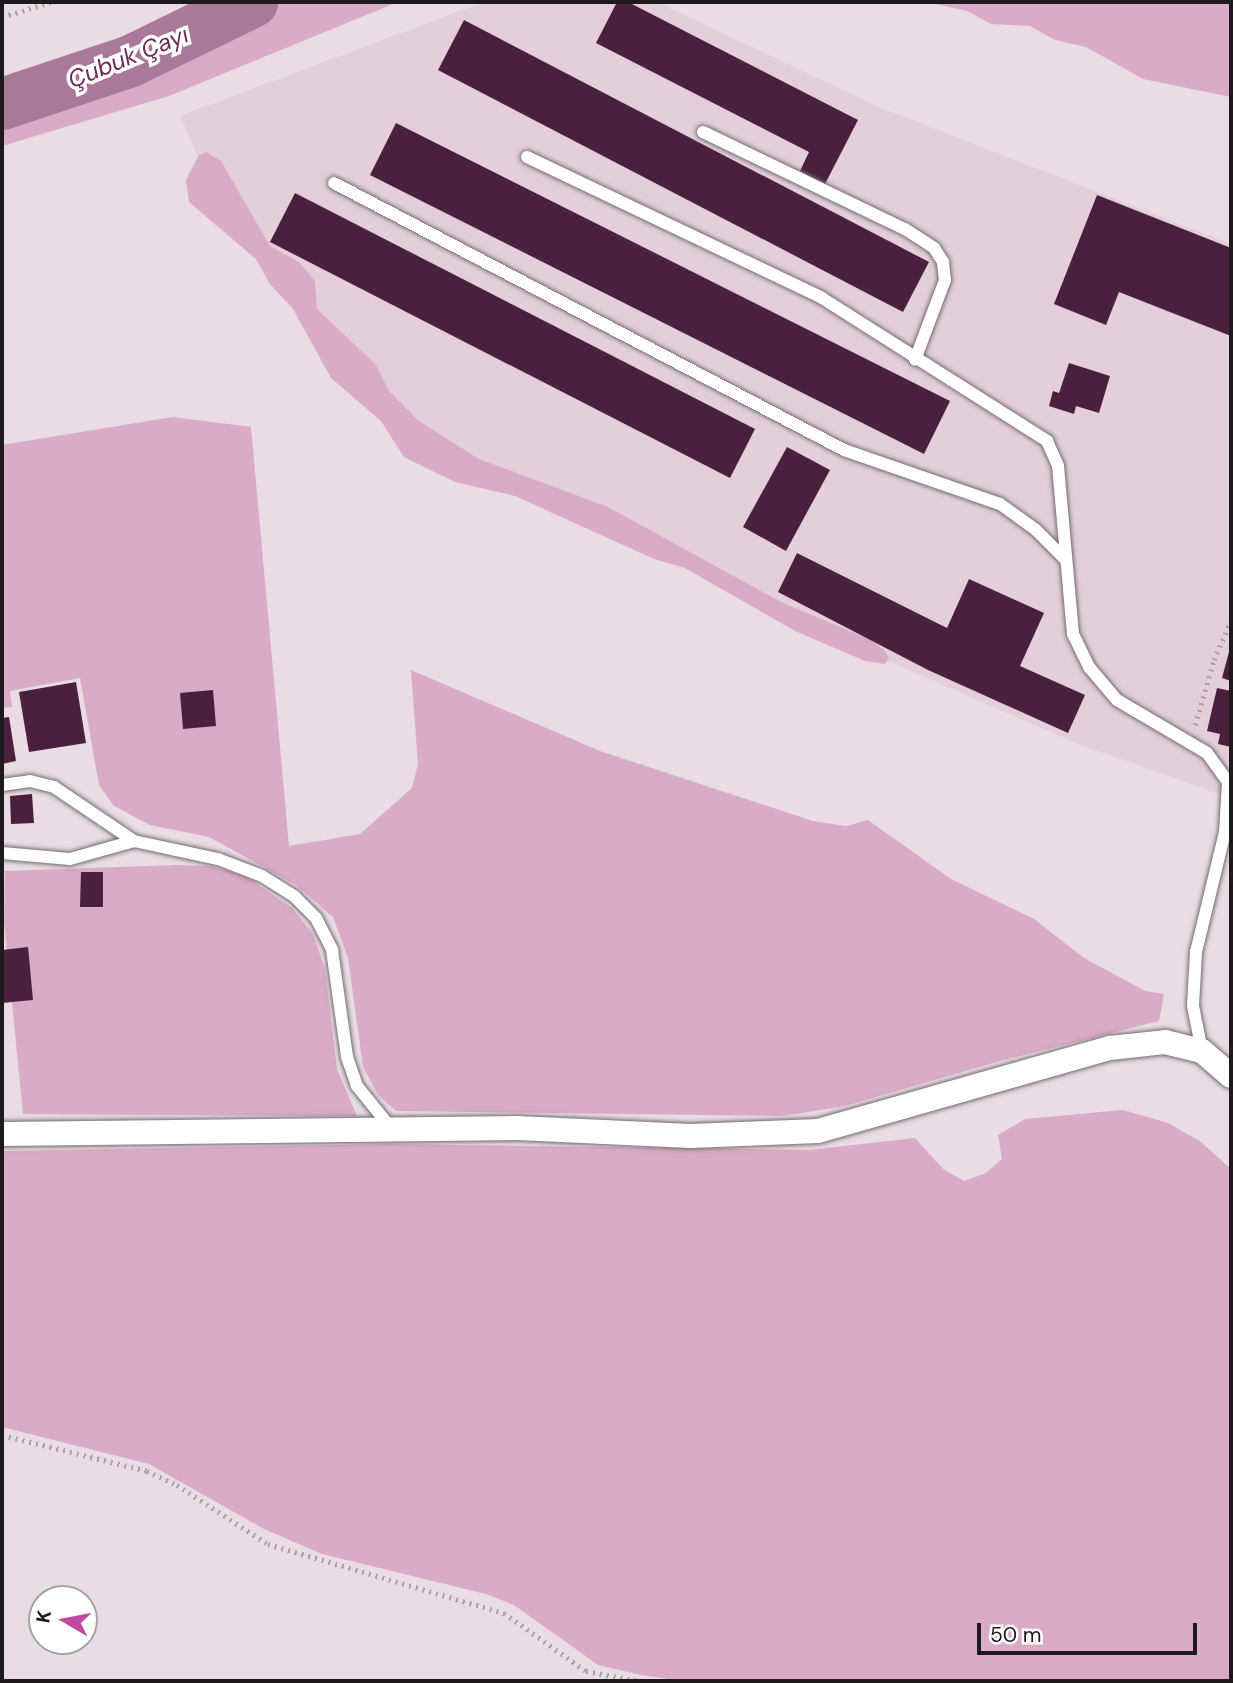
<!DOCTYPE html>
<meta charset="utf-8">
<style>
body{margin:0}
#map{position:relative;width:1233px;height:1683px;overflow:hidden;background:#e9dce4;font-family:"DM Sans",sans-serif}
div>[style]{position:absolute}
.built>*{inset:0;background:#e3cfdb}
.green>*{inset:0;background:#daaac9}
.river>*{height:52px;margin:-26px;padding:0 26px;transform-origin:26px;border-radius:26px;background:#aa7899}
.building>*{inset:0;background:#4b203e}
.path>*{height:4.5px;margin-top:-2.25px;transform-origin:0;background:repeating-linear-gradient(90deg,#aba1a7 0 2px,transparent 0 7px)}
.roads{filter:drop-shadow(0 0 2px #766b72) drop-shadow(0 0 2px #766b72)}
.lane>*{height:12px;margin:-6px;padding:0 6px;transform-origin:6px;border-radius:6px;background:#fff}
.street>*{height:24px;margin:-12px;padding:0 12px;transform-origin:12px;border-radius:12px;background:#fff}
span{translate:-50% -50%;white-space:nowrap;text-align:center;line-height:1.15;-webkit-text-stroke:7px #fff;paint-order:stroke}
.water-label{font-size:24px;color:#6b2c59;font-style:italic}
.frame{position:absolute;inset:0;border:4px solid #1d191c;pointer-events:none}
.north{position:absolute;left:28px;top:1585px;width:70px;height:70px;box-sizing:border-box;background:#fff;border:2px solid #a5a3a4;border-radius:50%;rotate:280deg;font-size:19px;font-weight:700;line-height:28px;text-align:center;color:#1d191c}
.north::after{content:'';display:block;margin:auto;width:24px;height:32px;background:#c04aa0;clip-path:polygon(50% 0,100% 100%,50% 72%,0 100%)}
.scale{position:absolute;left:977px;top:1623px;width:220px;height:32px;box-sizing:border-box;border:4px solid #1d191c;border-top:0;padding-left:9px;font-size:21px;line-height:24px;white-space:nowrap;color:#1d191c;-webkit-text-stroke:5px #fff;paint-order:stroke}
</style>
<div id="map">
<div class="built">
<i style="clip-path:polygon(484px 2px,657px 2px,879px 107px,1231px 244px,1231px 798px,1078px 744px,842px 641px,596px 516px,417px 463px,211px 186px,180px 116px)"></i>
</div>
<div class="green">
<i style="clip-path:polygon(209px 2px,398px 2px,169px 96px,2px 146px,2px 85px)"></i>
<i style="clip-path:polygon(928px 2px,1231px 2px,1231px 97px,1143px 79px,1086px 47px,1055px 40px,1030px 26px,991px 24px,967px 11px)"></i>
<i style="clip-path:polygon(206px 152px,221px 161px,270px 246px,299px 262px,315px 281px,317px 309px,376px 365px,389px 391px,419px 421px,479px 459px,608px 507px,781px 602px,869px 639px,885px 651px,889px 658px,885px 664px,865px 661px,795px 631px,685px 568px,654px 559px,515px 496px,455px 482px,404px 457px,381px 421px,331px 378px,293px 309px,270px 284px,256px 259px,189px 202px,186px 180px,198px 156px)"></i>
<i style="clip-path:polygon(173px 417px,251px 427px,289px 846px,360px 834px,412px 788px,418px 764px,411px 670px,600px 751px,813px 821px,846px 826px,868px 820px,951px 879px,1034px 919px,1084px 958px,1145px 991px,1164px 994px,1159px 1021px,1000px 1061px,845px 1106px,784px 1116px,396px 1111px,378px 1095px,363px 1067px,348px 958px,333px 917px,296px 885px,209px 837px,150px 825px,114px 806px,99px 785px,80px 678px,10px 691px,12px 707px,2px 708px,2px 445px)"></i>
<i style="clip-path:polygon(176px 865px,210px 866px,245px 876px,292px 908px,313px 934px,325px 969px,337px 1069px,357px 1116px,23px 1114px,4px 922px,5px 871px)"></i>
<i style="clip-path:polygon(1123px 1110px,1168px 1123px,1201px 1142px,1231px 1169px,1231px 1681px,682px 1681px,641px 1675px,598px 1665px,514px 1605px,486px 1594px,322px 1554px,264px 1529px,149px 1464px,2px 1427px,2px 1151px,390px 1144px,809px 1150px,915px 1138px,943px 1169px,964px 1181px,986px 1173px,1002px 1159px,998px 1135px,1025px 1119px)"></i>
</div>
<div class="river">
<i style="left:2px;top:104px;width:136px;rotate:-18.4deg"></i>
<i style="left:131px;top:61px;width:135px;rotate:-26deg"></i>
</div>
<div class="building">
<i style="clip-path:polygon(617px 2px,628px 2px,858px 120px,825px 184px,800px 171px,809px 152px,596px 43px)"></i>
<i style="clip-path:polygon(464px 20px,929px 262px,903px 312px,438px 70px)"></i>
<i style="clip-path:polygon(396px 123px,950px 401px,924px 454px,370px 175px)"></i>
<i style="clip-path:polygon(295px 193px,755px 429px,730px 478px,270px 242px)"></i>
<i style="clip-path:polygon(1097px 195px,1231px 248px,1231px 336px,1119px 292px,1106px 325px,1054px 304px)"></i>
<i style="clip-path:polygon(1069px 363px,1110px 376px,1099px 413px,1076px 406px,1074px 414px,1049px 406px,1053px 391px,1059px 393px)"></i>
<i style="clip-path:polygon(787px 447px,830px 470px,786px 551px,743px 527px)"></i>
<i style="clip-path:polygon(797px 553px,947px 628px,969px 579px,1044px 613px,1020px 666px,1085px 695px,1068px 733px,928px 670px,778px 592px)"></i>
<i style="clip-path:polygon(1230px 648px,1231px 648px,1231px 681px,1222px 678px)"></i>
<i style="clip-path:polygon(76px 682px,86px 743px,29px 752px,19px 692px)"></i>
<i style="clip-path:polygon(1217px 688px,1231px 691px,1231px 747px,1218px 744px,1220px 734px,1207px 731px)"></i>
<i style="clip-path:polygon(213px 690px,216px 726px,183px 729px,180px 693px)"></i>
<i style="clip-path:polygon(9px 717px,16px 761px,2px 764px,2px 718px)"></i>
<i style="clip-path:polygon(32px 794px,34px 823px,11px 824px,10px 796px)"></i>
<i style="clip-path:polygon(81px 872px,103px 872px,103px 907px,80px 907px)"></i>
<i style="clip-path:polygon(28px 947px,33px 1000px,2px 1003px,2px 950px)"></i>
</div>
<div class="path">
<i style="left:2px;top:17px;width:51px;rotate:-17deg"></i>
<i style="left:1195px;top:725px;width:68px;rotate:-73.7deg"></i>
<i style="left:1214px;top:660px;width:43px;rotate:-67deg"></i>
<i style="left:2px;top:1435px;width:149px;rotate:13.9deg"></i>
<i style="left:147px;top:1471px;width:33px;rotate:25deg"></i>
<i style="left:177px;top:1485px;width:108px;rotate:33deg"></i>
<i style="left:268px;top:1544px;width:246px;rotate:16.3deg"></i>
<i style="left:504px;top:1613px;width:100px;rotate:35.3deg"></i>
<i style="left:586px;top:1671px;width:54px;rotate:10.7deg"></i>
</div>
<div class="roads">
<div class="lane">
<i style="left:703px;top:132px;width:224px;rotate:25.7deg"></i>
<i style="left:905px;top:229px;width:35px;rotate:33deg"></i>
<i style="left:934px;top:248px;width:17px;rotate:57deg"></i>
<i style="left:943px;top:262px;width:18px;rotate:84deg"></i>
<i style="left:945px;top:280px;width:85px;rotate:110.6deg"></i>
<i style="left:527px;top:157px;width:327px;rotate:25.5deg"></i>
<i style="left:822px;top:298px;width:267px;rotate:32.4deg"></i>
<i style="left:1047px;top:441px;width:27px;rotate:66deg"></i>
<i style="left:1058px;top:466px;width:169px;rotate:84.9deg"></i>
<i style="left:1073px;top:634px;width:37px;rotate:64deg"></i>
<i style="left:1089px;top:667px;width:43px;rotate:49.7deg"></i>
<i style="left:1117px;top:700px;width:104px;rotate:30.5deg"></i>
<i style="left:1207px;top:753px;width:36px;rotate:54deg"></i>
<i style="left:1228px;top:782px;width:50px;rotate:93.4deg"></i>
<i style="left:1225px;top:832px;width:123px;rotate:103.6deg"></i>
<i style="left:1196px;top:952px;width:54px;rotate:93.2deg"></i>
<i style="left:1193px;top:1006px;width:46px;rotate:78.7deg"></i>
<i style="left:334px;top:183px;width:576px;rotate:27.63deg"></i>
<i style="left:844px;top:450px;width:165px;rotate:19.1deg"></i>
<i style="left:1000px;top:504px;width:44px;rotate:35.8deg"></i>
<i style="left:1036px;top:530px;width:42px;rotate:45deg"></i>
<i style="left:2px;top:785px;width:28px;rotate:-8deg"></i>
<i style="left:30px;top:781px;width:25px;rotate:14deg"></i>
<i style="left:54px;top:787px;width:97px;rotate:34deg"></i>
<i style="left:134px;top:841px;width:86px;rotate:12.1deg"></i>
<i style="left:218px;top:859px;width:47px;rotate:21.1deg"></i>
<i style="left:262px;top:876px;width:38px;rotate:32deg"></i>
<i style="left:294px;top:896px;width:31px;rotate:45deg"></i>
<i style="left:316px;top:918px;width:36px;rotate:63deg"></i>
<i style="left:332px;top:950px;width:108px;rotate:82deg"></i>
<i style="left:347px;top:1057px;width:31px;rotate:71deg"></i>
<i style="left:357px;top:1086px;width:54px;rotate:51deg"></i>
<i style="left:2px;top:853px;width:68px;rotate:5deg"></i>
<i style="left:70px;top:859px;width:66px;rotate:-15.7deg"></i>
</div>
<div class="street">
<i style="left:2px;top:1134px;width:515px;rotate:-0.67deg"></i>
<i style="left:517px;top:1128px;width:174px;rotate:2.6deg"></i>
<i style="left:691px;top:1136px;width:127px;rotate:-2.3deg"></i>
<i style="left:818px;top:1131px;width:304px;rotate:-15.9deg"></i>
<i style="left:1110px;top:1048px;width:55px;rotate:-6.2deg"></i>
<i style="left:1165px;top:1042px;width:38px;rotate:14deg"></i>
<i style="left:1202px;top:1051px;width:38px;rotate:41deg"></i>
</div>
</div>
<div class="water-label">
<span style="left:128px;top:57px;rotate:-22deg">Çubuk Çayı</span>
</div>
<div class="frame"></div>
<div class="north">K</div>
<div class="scale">50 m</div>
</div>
